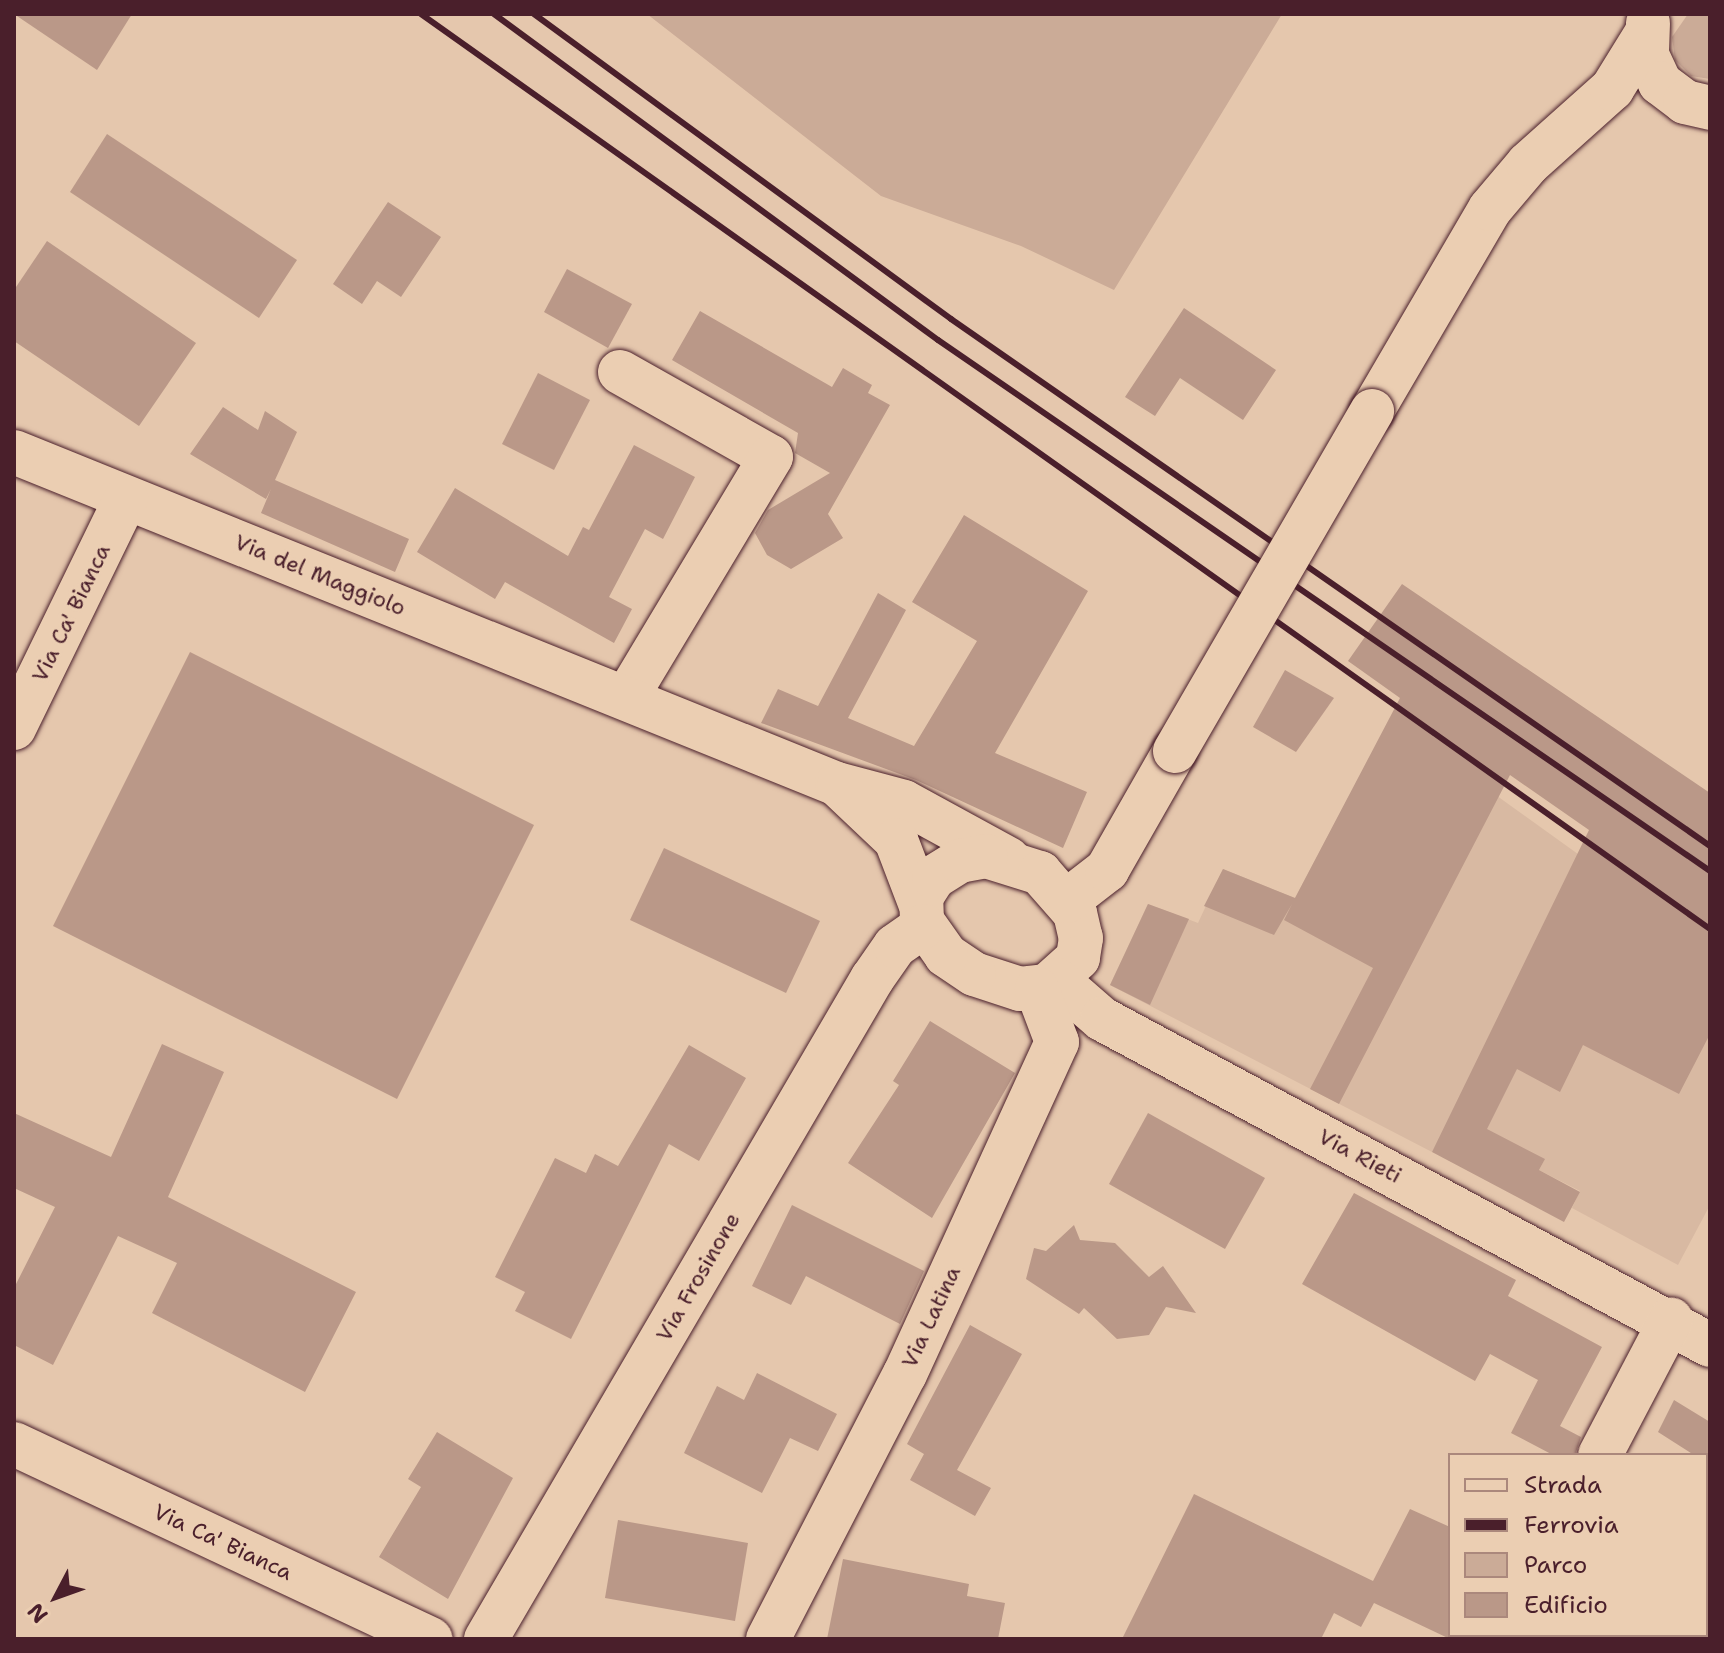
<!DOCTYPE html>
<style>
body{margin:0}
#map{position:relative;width:1724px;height:1653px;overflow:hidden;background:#e5c7ad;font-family:"Shantell Sans",sans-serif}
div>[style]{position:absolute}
.built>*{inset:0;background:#d8b9a2}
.green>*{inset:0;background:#cbab97}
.building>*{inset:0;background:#ba9888}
.roads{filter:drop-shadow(0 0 2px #4a1f2b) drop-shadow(0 0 2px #4a1f2b)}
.minor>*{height:44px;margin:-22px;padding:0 22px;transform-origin:22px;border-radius:22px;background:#ebceb2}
.rail>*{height:6px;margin:-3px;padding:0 3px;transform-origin:3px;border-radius:3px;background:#4a1f2b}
.bridges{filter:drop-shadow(0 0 2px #4a1f2b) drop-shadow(0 0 2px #4a1f2b)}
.minor-bridge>*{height:44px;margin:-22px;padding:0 22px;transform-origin:22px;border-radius:22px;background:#ebceb2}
span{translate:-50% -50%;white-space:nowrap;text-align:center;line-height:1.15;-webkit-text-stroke:6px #ebceb2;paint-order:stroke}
.street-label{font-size:22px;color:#4a1f2b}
.frame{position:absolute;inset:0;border:16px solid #4a1f2b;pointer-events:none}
.legend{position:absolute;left:1448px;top:1453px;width:260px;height:184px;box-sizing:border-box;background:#ebceb2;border:2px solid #ab887c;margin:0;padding:10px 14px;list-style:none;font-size:24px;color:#4a1f2b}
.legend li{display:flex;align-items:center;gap:16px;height:40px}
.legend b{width:40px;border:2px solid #ab887c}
.north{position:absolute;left:16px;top:1557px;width:80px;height:80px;-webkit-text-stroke:6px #ebceb2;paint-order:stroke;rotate:229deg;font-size:22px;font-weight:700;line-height:32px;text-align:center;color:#4a1f2b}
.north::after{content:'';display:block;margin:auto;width:28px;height:36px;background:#4a1f2b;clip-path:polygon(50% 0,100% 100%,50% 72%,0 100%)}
</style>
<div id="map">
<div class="built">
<i style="clip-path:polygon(1390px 719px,1710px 949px,1710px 1205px,1678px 1265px,1572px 1208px,1580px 1191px,1539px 1170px,1544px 1160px,1449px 1122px,1432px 1152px,1110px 985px,1148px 904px,1198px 923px,1223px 869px,1295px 898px)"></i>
</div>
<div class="green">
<i style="clip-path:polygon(647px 14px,1282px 14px,1114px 290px,1021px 246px,881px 196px)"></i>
<i style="clip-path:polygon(1688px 14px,1710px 14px,1710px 79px,1691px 76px,1675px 60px,1672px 37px)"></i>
</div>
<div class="building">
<i style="clip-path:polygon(14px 14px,132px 14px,97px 70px)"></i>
<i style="clip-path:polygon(107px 134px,297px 260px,259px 318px,70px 192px)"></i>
<i style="clip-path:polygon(388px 202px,441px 237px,401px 297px,377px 281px,362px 304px,333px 284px)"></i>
<i style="clip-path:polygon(47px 241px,196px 343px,139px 426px,14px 341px,14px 290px)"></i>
<i style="clip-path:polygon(567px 269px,632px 304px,608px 348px,544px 312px)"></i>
<i style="clip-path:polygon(1184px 308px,1276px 370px,1243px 420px,1180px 378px,1155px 416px,1125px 397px)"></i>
<i style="clip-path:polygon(700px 311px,832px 387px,843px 368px,872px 385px,868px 393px,890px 405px,828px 514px,843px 538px,791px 569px,767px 555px,755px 533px,768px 510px,830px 473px,795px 453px,798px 433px,672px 360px)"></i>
<i style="clip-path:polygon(538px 373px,590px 400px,554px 470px,502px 444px)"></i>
<i style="clip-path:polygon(223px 407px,258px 430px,265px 411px,297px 432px,275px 480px,409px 539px,395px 572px,261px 513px,271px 489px,266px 499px,190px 454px)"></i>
<i style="clip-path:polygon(634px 445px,695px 477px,663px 539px,645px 529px,609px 597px,632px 609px,614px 643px,505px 582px,495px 599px,417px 552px,455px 488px,568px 556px,583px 527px,589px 530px)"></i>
<i style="clip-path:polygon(964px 515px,1088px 591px,995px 753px,1087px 792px,1063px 848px,916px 780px,761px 723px,778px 689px,818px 706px,878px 593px,906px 610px,848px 718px,914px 746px,977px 641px,912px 602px)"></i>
<i style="clip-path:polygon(1402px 584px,1710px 793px,1710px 1034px,1679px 1094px,1583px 1045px,1560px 1092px,1517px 1069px,1487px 1129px,1545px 1159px,1539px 1170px,1580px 1192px,1564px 1222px,1432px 1152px,1589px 830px,1510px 775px,1339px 1104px,1310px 1089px,1373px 968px,1284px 920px,1292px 904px,1274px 935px,1204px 906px,1223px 869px,1295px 898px,1400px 698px,1348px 661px)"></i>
<i style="clip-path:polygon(190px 652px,534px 825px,397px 1099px,53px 926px)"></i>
<i style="clip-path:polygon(1285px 670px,1334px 698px,1296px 752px,1253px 727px)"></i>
<i style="clip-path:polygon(664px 848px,820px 921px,786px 993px,630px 920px)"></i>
<i style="clip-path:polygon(1148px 904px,1189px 919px,1150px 1005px,1110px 985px)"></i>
<i style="clip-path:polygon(930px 1021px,1015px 1073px,932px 1218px,848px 1163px,899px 1085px,893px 1081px)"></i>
<i style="clip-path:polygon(162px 1044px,224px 1072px,168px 1197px,356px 1292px,305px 1392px,152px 1313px,177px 1263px,118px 1236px,53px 1365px,14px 1345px,14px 1288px,55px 1207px,14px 1188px,14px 1113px,111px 1157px)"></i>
<i style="clip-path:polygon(689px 1045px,746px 1078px,699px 1161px,669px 1144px,571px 1339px,515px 1311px,525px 1292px,495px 1277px,555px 1158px,586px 1173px,595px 1154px,618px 1166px)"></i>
<i style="clip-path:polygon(1148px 1113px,1265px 1178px,1225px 1249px,1109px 1184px)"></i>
<i style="clip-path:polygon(1354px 1193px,1516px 1280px,1508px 1296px,1602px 1347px,1560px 1426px,1581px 1437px,1575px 1455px,1553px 1455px,1511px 1433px,1538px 1380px,1490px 1354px,1475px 1381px,1302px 1284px)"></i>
<i style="clip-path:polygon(792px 1205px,924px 1271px,900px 1324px,806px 1276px,791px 1305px,752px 1286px)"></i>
<i style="clip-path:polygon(1074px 1225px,1080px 1240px,1115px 1243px,1149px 1277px,1163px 1266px,1196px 1313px,1166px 1307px,1149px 1335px,1117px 1339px,1084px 1308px,1079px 1314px,1026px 1279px,1034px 1248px,1046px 1251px)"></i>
<i style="clip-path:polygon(970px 1325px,1022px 1354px,957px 1470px,991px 1488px,975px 1516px,910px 1480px,924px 1454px,907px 1444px)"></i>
<i style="clip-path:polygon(757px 1373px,837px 1414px,818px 1451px,790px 1438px,762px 1493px,684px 1453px,717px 1386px,744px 1400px)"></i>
<i style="clip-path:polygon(1674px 1400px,1710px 1422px,1710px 1465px,1706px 1455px,1694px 1455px,1658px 1432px)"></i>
<i style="clip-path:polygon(437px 1432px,513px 1478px,448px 1599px,379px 1557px,421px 1487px,408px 1479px)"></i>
<i style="clip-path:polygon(1194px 1494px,1373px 1581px,1410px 1509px,1450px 1527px,1450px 1639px,1374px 1603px,1361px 1627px,1334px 1613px,1321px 1639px,1122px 1639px)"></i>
<i style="clip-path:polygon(618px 1520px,748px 1543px,735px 1621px,605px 1598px)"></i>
<i style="clip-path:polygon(843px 1559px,969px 1584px,967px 1596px,1005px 1603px,998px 1639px,827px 1639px)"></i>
</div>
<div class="roads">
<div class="minor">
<i style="left:1648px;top:23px;width:32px;rotate:92deg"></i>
<i style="left:1647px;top:55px;width:31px;rotate:65deg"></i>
<i style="left:1660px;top:83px;width:31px;rotate:37deg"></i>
<i style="left:1685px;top:102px;width:26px;rotate:13deg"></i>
<i style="left:620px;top:372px;width:173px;rotate:29.4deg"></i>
<i style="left:771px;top:457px;width:280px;rotate:121deg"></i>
<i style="left:1372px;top:411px;width:234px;rotate:-59.7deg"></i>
<i style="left:1490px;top:209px;width:59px;rotate:-49.8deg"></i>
<i style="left:1528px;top:164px;width:113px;rotate:-41.8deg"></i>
<i style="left:1612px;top:89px;width:65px;rotate:-58.3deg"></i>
<i style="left:14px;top:452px;width:887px;rotate:21.97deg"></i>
<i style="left:837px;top:784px;width:69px;rotate:15deg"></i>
<i style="left:904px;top:802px;width:119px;rotate:28.7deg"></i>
<i style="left:14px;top:728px;width:256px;rotate:-64deg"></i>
<i style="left:839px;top:786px;width:79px;rotate:43.5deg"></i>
<i style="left:896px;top:840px;width:67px;rotate:69.1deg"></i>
<i style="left:986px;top:856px;width:57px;rotate:17.5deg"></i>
<i style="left:1040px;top:873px;width:53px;rotate:48.8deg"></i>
<i style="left:1075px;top:913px;width:26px;rotate:77deg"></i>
<i style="left:1081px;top:938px;width:20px;rotate:99deg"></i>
<i style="left:1078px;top:958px;width:42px;rotate:137.9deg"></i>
<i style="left:1047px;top:986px;width:27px;rotate:174deg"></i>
<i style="left:1020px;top:989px;width:48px;rotate:-161.9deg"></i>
<i style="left:974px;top:974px;width:34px;rotate:-146deg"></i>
<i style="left:946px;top:955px;width:42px;rotate:-125.2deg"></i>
<i style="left:922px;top:921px;width:24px;rotate:-92deg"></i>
<i style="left:921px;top:897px;width:24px;rotate:-57deg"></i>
<i style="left:934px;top:877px;width:31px;rotate:-32deg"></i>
<i style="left:960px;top:861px;width:26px;rotate:-11deg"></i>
<i style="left:1067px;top:901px;width:51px;rotate:-37.8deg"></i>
<i style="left:1107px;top:870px;width:137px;rotate:-60.3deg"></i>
<i style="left:1057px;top:980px;width:60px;rotate:40.9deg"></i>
<i style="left:1102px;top:1019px;width:690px;rotate:28.2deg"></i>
<i style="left:14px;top:1444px;width:460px;rotate:25.1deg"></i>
<i style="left:1600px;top:1455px;width:153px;rotate:-62.3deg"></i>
<i style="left:486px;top:1639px;width:765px;rotate:-59.68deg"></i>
<i style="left:872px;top:979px;width:40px;rotate:-55.1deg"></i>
<i style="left:895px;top:946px;width:35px;rotate:-35deg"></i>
<i style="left:768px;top:1639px;width:298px;rotate:-62.7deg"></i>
<i style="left:905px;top:1374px;width:365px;rotate:-65.4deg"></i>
<i style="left:1057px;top:1042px;width:57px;rotate:-110.7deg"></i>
<i style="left:1504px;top:1639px;width:4px;rotate:-63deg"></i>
</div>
</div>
<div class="rail">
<i style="left:421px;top:14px;width:1581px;rotate:35.37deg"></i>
<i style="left:494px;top:14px;width:551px;rotate:36.29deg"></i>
<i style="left:938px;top:340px;width:937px;rotate:34.52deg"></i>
<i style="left:534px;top:14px;width:517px;rotate:36.18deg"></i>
<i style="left:951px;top:319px;width:924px;rotate:34.77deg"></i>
</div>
<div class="bridges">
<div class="minor-bridge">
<i style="left:1175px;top:751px;width:393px;rotate:-59.9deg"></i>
</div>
</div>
<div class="street-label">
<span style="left:320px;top:575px;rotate:22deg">Via del Maggiolo</span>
<span style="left:71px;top:613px;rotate:-64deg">Via Ca' Bianca</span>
<span style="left:1360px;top:1156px;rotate:28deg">Via Rieti</span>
<span style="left:698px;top:1277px;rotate:-60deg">Via Frosinone</span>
<span style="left:931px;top:1317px;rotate:-65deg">Via Latina</span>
<span style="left:223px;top:1542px;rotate:25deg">Via Ca' Bianca</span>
</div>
<div class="frame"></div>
<ul class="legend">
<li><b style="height:10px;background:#ebceb2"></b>Strada</li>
<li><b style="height:10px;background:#4a1f2b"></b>Ferrovia</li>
<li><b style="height:22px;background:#cbab97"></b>Parco</li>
<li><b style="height:22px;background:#ba9888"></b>Edificio</li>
</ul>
<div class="north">N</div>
</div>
